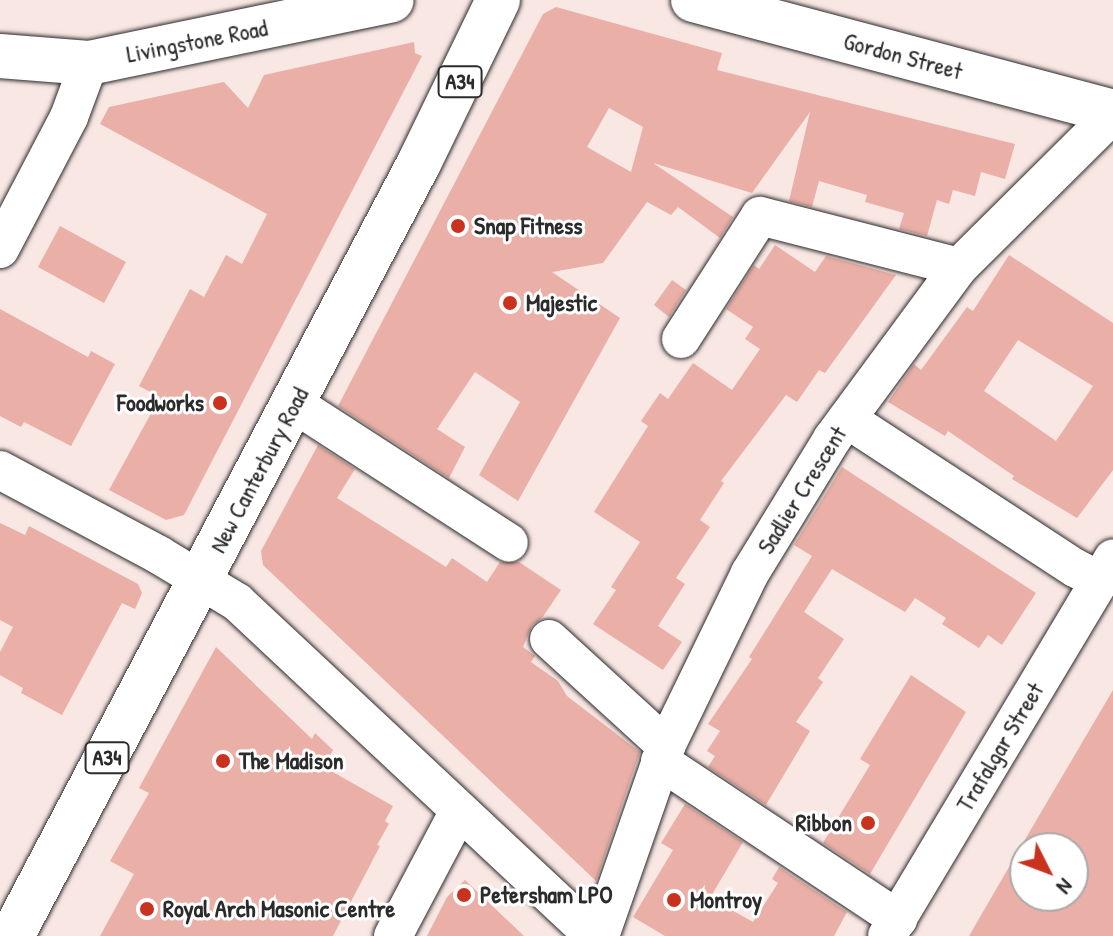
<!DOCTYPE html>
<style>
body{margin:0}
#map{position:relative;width:1113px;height:936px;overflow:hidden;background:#f9e7e4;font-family:"Patrick Hand",sans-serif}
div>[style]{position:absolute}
.building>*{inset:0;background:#eaafa6}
.roads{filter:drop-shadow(0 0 2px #2b2b2b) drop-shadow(0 0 2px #2b2b2b)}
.minor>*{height:38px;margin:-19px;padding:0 19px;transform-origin:19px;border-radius:19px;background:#fff}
.major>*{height:44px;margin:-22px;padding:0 22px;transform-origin:22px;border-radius:22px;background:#fff}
.highway>*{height:44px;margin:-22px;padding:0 22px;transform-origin:22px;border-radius:22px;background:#fff}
.dots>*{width:22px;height:22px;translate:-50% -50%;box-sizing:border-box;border:4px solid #fff;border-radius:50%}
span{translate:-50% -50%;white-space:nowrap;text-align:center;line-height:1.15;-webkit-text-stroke:6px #fff;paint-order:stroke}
.shield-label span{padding:2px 6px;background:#fff;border:2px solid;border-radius:6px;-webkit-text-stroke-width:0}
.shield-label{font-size:22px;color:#2b2b2b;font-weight:700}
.street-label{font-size:24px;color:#2b2b2b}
.poi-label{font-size:24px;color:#2b2b2b;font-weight:700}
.left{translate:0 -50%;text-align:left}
.right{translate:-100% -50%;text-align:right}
.north{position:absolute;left:1009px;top:832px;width:80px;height:80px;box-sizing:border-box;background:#fff;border:2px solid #aaa;border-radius:50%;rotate:132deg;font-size:22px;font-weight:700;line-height:32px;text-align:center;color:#2b2b2b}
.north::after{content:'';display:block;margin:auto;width:28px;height:36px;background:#c8321e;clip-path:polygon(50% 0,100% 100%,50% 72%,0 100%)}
</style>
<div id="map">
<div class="building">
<i style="clip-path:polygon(evenodd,556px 7px,722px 53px,717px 70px,1015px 144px,1005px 179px,981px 172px,975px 196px,953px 190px,949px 204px,937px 200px,927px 236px,899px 229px,904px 213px,865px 202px,867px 195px,819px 181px,812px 207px,789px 201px,810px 112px,752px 193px,653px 163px,733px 217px,720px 238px,678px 207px,671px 215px,647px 202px,603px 263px,552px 272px,620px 318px,518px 501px,479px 475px,520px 402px,475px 372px,437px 429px,465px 447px,449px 478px,338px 406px,543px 14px,556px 7px,609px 108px,643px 127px,631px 172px,587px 147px,609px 108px)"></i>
<i style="clip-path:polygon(414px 42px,415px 53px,422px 56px,184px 515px,166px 520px,109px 490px,160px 397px,139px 386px,190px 289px,204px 297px,226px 255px,242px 264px,267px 214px,100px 124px,109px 107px,224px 82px,248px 108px,264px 75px)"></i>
<i style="clip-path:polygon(60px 226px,126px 262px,104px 303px,38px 267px)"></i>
<i style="clip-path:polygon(775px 245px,815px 272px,826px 256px,896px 275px,825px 373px,819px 370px,797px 402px,786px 395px,721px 481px,724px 483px,700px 520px,710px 527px,676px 578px,685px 584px,658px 626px,682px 642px,663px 670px,593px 624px,616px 590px,611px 587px,640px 542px,594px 512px,648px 426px,641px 421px,660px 393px,668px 399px,693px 363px,732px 390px,760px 349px,745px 339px,753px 327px,726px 309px,754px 265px,759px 269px)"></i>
<i style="clip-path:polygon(evenodd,1009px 255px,1113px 323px,1113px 470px,1077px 518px,1012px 479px,1014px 476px,948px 431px,945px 436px,888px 402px,914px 364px,921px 370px,967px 307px,973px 311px,1009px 255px,1018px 340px,1093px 386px,1056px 441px,984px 391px,1018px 340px)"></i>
<i style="clip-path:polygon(672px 280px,686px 290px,669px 317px,654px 305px)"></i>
<i style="clip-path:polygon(0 309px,88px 357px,91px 351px,115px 364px,71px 446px,24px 422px,21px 427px,0 416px)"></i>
<i style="clip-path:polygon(318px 445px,355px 469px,337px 498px,446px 567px,452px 558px,487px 582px,500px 562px,519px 562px,561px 590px,542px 618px,532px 625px,523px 647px,535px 656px,531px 662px,558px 681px,567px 696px,640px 752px,596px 881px,263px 565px,261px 551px)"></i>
<i style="clip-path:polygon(842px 467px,1036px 593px,1002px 645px,988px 635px,979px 648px,942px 624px,946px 618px,915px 598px,905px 612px,832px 569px,804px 612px,844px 639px,818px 678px,823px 682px,796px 722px,810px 731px,766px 805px,708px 767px,715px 756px,707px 751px,720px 731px,708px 724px,752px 659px,749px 657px,812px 556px,794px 545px)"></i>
<i style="clip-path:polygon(0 523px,25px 535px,29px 526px,138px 584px,142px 593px,135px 609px,122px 603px,62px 715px,21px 693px,23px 688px,0 675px,0 652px,13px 627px,0 620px)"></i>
<i style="clip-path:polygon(216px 647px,312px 739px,315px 733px,333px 750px,324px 767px,393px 806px,385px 821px,389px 824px,377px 845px,380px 846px,333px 936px,100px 936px,134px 874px,110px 861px,149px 793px,139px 788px)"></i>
<i style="clip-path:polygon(911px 675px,966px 712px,870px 874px,823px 843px,870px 765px,860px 759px)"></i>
<i style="clip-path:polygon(evenodd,1113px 690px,1113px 936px,969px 936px,1020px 848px,1113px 690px,1025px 848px,1073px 848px,1073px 896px,1025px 896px,1025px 848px)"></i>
<i style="clip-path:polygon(685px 804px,743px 842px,710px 898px,753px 922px,778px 883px,772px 879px,779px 867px,847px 912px,834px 936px,665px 936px,633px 917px,673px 850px,661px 843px)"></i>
<i style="clip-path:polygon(465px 880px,524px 936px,427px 936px,447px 897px)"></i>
</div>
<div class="roads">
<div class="minor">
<i style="left:0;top:249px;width:149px;rotate:-62.4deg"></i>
<i style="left:69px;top:117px;width:58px;rotate:-69.7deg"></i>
<i style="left:681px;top:339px;width:146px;rotate:-57.3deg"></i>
<i style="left:760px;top:216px;width:205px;rotate:14.4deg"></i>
<i style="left:293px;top:403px;width:257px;rotate:32.9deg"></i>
<i style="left:847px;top:419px;width:272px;rotate:33.2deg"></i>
<i style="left:1075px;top:568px;width:27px;rotate:27deg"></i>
<i style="left:0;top:470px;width:180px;rotate:28.1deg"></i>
<i style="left:159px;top:555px;width:91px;rotate:31.1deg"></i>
<i style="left:237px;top:602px;width:489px;rotate:43.1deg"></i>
<i style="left:549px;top:639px;width:159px;rotate:42.4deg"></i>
<i style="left:660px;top:761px;width:286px;rotate:33.6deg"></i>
<i style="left:393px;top:936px;width:141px;rotate:-62.2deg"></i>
<i style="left:600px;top:936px;width:201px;rotate:-70.8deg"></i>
<i style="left:666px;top:746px;width:192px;rotate:-64.1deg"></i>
<i style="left:750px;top:573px;width:157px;rotate:-58.5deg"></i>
<i style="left:832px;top:439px;width:214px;rotate:-53.6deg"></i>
<i style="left:959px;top:267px;width:217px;rotate:-44.8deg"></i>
<i style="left:887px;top:936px;width:440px;rotate:-59.1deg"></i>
</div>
<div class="major">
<i style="left:693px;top:0;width:435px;rotate:14.9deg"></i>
<i style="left:0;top:56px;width:89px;rotate:4.5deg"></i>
<i style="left:89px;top:63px;width:309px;rotate:-11.7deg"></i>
</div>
<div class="highway">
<i style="left:12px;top:936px;width:874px;rotate:-62.23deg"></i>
<i style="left:419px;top:163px;width:181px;rotate:-64.1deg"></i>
</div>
</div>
<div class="dots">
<i style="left:458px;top:226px;background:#c8321e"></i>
<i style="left:510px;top:303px;background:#c8321e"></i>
<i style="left:220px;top:403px;background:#c8321e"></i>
<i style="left:223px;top:761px;background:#c8321e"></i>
<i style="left:868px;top:823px;background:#c8321e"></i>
<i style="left:464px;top:895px;background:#c8321e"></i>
<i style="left:674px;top:900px;background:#c8321e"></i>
<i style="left:147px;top:909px;background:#c8321e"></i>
</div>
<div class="shield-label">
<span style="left:460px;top:82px">A34</span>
<span style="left:107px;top:758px">A34</span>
</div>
<div class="street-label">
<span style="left:197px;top:41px;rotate:-11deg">Livingstone Road</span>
<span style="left:903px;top:56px;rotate:15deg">Gordon Street</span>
<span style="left:259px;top:470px;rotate:-62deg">New Canterbury Road</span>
<span style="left:802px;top:490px;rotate:-58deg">Sadlier Crescent</span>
<span style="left:1000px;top:747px;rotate:-59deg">Trafalgar Street</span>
</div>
<div class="poi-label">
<span class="left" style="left:474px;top:226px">Snap Fitness</span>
<span class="left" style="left:526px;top:303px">Majestic</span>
<span class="right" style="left:204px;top:403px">Foodworks</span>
<span class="left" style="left:239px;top:761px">The Madison</span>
<span class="right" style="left:852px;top:823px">Ribbon</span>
<span class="left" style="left:480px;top:895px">Petersham LPO</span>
<span class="left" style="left:690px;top:900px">Montroy</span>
<span class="left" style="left:163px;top:909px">Royal Arch Masonic Centre</span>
</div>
<div class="north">N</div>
</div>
